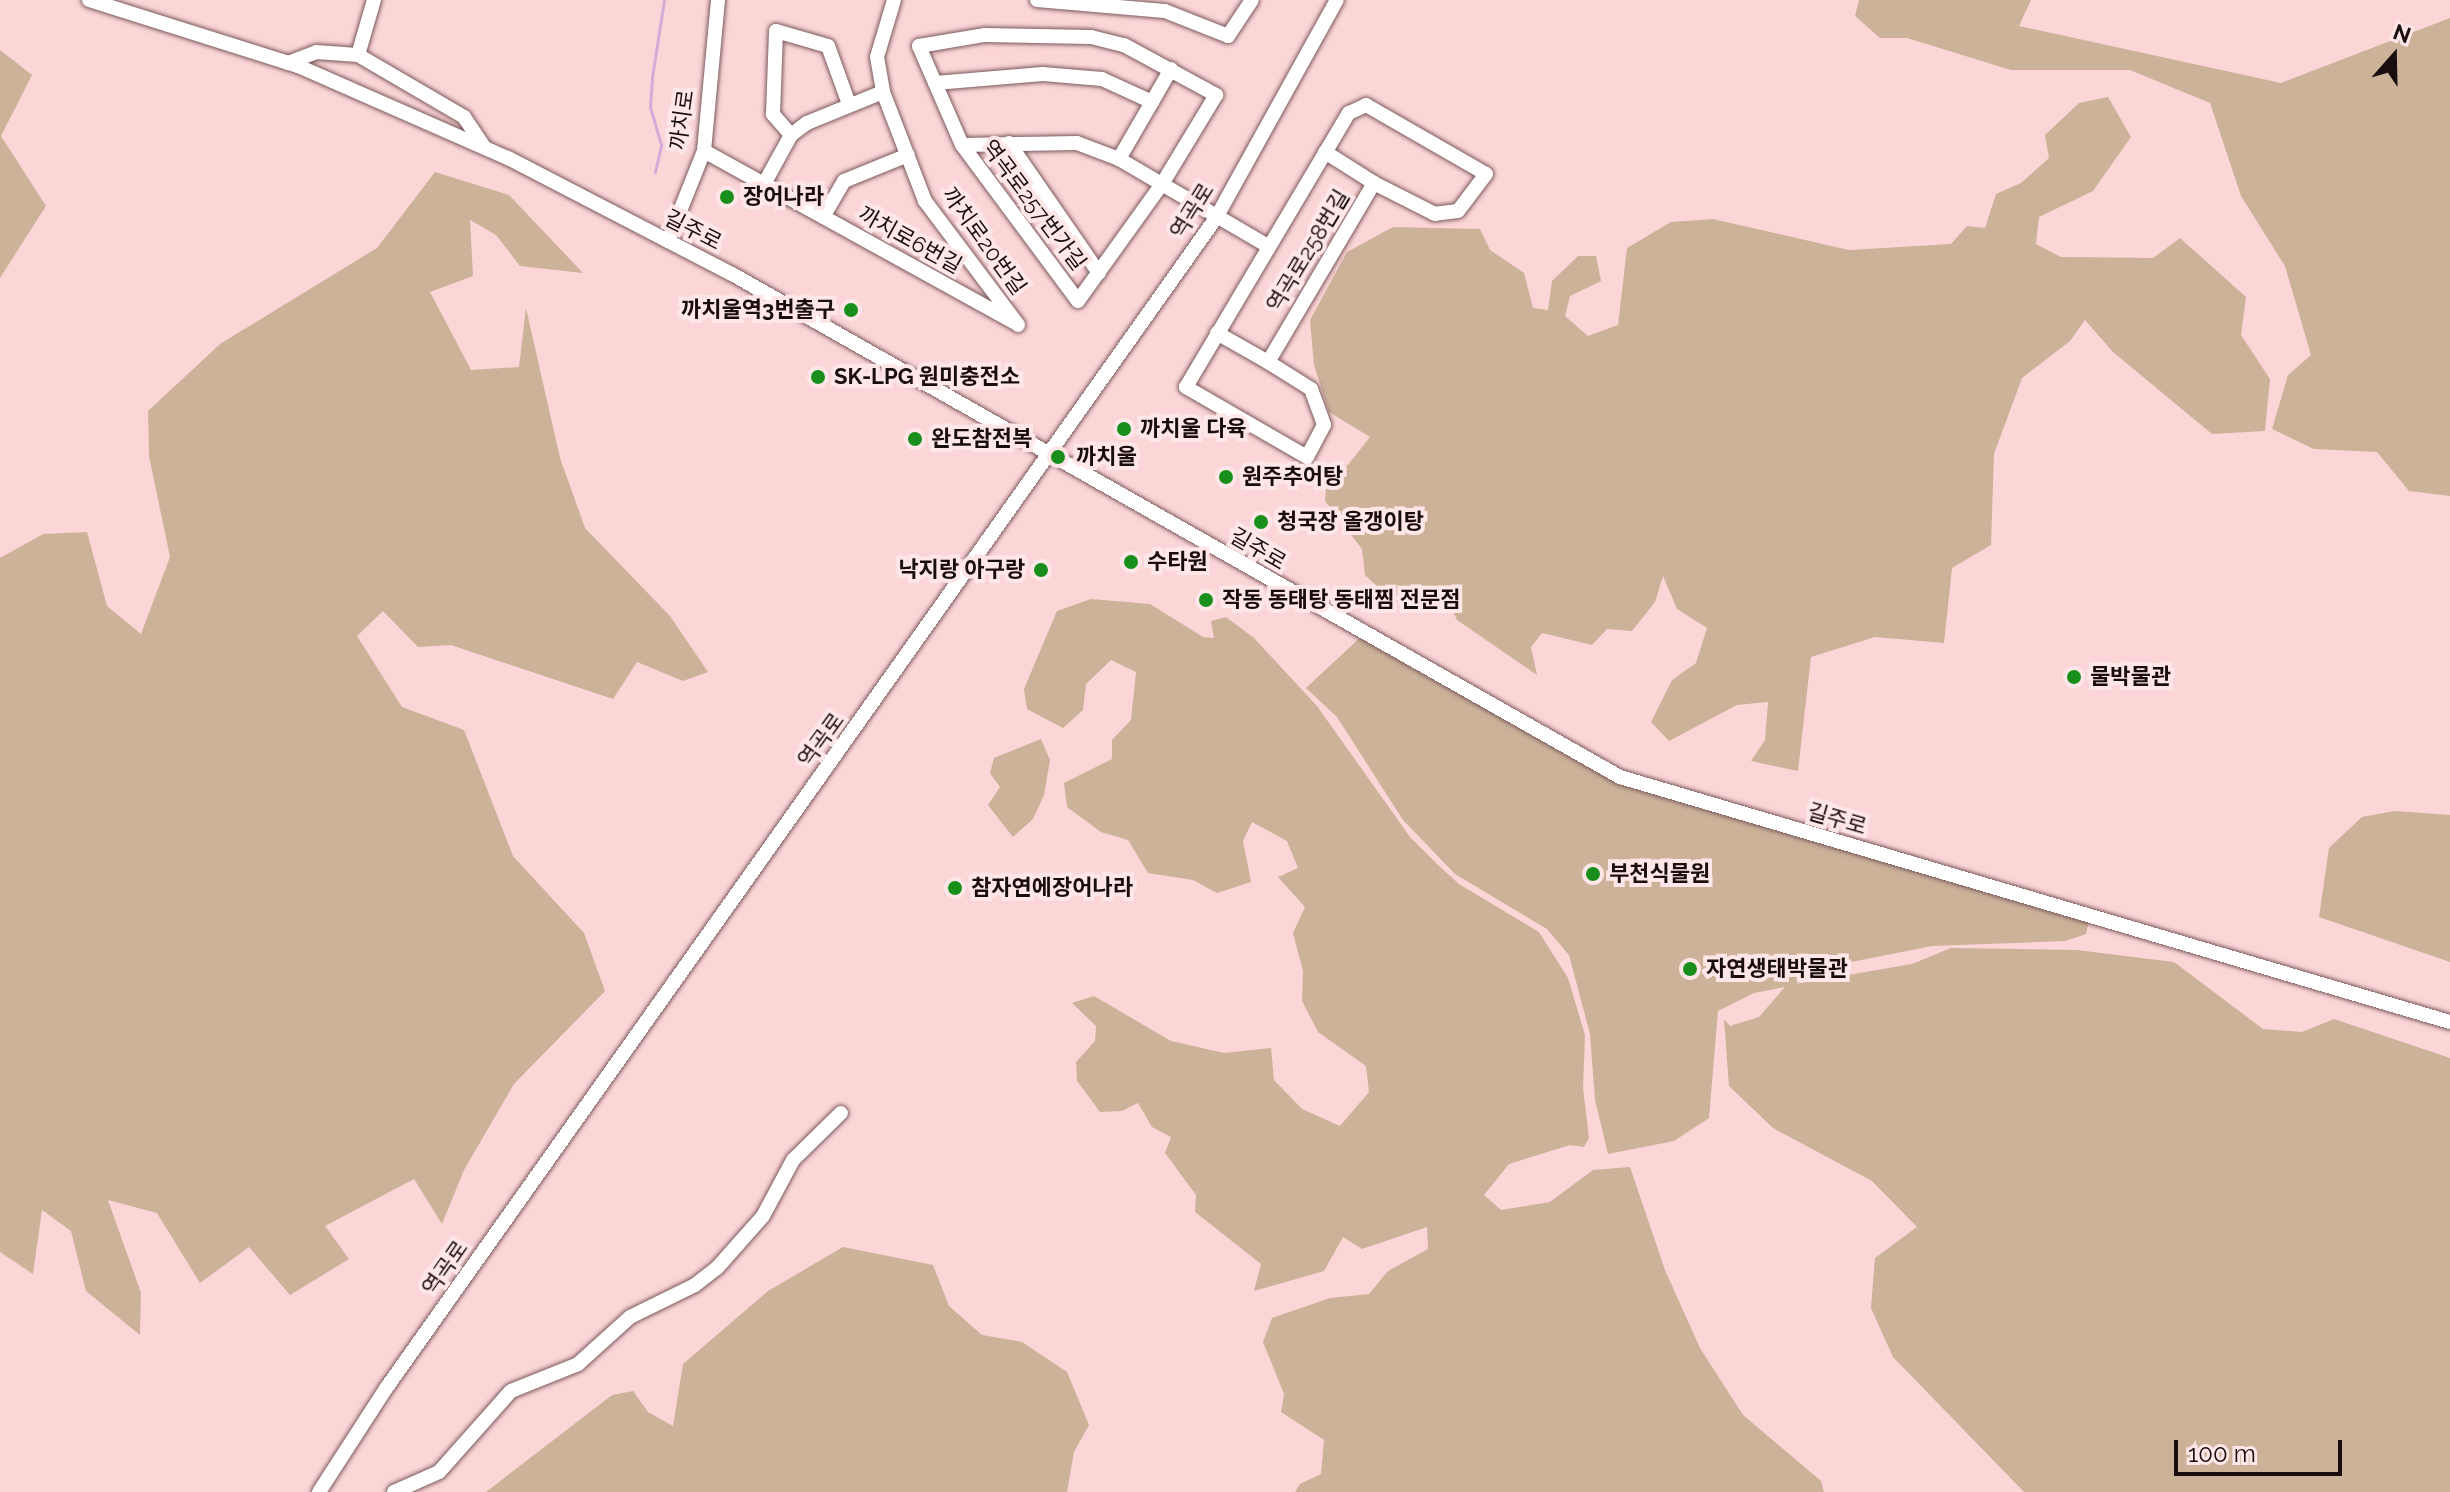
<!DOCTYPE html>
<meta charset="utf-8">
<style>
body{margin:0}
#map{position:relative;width:2450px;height:1492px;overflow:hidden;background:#fcd5d7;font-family:Raleway,"Noto Sans KR",sans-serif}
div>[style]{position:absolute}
.green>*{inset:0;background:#cbb299}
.stream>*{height:3px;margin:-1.5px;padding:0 1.5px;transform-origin:1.5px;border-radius:1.5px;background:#d3add7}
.roads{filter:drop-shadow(0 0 2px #7b5a5c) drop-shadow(0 0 2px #7b5a5c)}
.minor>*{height:14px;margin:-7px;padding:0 7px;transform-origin:7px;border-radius:7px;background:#fff}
.dots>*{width:22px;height:22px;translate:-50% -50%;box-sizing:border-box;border:4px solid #ffe7e8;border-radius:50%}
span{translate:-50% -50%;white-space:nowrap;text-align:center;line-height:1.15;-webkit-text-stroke:8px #ffe7e8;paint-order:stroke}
.street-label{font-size:22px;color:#190d0e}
.poi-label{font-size:22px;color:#190d0e;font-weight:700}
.left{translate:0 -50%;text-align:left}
.right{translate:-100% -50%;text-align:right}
.north{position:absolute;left:2354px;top:16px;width:80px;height:80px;-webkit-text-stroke:6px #ffe7e8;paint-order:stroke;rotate:20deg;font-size:22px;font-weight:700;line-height:32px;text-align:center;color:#190d0e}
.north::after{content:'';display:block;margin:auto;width:28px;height:36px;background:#190d0e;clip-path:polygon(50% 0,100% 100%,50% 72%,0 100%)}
.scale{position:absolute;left:2174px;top:1440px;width:168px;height:36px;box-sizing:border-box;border:4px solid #190d0e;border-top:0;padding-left:10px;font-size:24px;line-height:28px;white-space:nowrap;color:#190d0e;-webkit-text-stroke:6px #ffe7e8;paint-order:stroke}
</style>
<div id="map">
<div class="green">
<i style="clip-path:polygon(1859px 0,2031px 0,2019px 26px,2281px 83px,2450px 18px,2450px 496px,2409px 491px,2377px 452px,2314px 449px,2272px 429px,2288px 375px,2311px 355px,2285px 266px,2241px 196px,2210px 103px,2130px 70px,2011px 70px,1907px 38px,1880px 38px,1855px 16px)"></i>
<i style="clip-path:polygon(0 50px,32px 75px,1px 136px,46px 206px,0 278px)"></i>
<i style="clip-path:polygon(2108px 97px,2131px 137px,2093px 191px,2039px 217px,2036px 244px,2061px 257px,2153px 258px,2180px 238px,2246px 297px,2241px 335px,2270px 379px,2265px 431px,2212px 434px,2113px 352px,2085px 320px,2070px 341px,2022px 378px,1994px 454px,1991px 545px,1952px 568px,1944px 643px,1875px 637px,1811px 657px,1798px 771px,1751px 761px,1765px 740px,1768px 702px,1737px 705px,1669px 741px,1651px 722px,1672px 680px,1696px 663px,1707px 628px,1677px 609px,1663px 576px,1655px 602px,1632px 631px,1607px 629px,1592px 645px,1542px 633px,1531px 647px,1537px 675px,1457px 620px,1448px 600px,1424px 609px,1393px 601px,1365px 575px,1362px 549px,1325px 501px,1327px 478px,1348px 465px,1370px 437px,1329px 412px,1314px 365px,1310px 320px,1347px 252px,1393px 227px,1480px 229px,1490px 250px,1524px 273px,1533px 308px,1548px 310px,1552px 281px,1578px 256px,1596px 256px,1601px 281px,1570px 296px,1565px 316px,1588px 336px,1618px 325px,1627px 248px,1671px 222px,1713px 219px,1849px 250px,1951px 244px,1967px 226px,1985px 228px,1996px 194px,2021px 183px,2049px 158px,2045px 135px,2079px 103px)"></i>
<i style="clip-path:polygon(435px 172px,509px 195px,583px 273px,520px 266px,496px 235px,470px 220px,473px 276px,430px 292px,471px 370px,519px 367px,526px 308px,560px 458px,585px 528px,670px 616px,708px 672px,683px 681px,637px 662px,613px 699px,451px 645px,418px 647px,383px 611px,357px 636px,402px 707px,464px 730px,513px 856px,584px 933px,605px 991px,514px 1084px,464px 1170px,442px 1224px,414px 1179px,325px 1226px,349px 1259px,290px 1295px,249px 1247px,200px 1283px,157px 1213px,108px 1200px,141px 1293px,140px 1335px,86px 1291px,71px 1231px,42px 1210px,33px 1274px,0 1252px,0 558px,43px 534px,87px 532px,107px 606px,141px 634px,170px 557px,149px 456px,148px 411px,220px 344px,377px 248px)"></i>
<i style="clip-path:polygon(1091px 599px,1150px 604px,1203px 637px,1214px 638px,1211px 621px,1226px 617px,1254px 638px,1317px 706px,1410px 837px,1437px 864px,1459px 884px,1539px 932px,1568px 978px,1585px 1035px,1583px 1088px,1589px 1138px,1584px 1147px,1570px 1145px,1509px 1164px,1484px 1195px,1501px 1210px,1550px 1202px,1593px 1170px,1630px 1167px,1665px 1270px,1700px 1348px,1743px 1415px,1821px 1481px,1824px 1492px,1295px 1492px,1300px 1484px,1321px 1474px,1324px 1440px,1281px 1412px,1284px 1394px,1263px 1342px,1272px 1318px,1330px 1298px,1369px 1294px,1388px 1271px,1428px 1249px,1427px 1227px,1362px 1249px,1343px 1237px,1324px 1271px,1254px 1291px,1261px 1264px,1195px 1212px,1196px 1195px,1165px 1153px,1171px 1137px,1152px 1127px,1138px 1103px,1122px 1111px,1100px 1112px,1077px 1081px,1076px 1062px,1095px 1041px,1096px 1026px,1072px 1003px,1094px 996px,1171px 1041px,1224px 1053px,1271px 1048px,1274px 1080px,1302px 1109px,1340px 1126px,1369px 1092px,1366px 1066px,1318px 1032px,1302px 1001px,1303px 971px,1293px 933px,1305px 907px,1278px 877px,1298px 868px,1287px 841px,1252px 822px,1243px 841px,1251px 882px,1217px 893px,1193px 880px,1148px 873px,1128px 840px,1101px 832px,1067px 807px,1064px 783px,1112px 759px,1112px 740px,1131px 720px,1136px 672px,1111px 660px,1086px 684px,1083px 710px,1063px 728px,1027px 709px,1024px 689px,1057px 611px)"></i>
<i style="clip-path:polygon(1363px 635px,1620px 777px,2090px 916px,2086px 934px,2065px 941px,1932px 946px,1831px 966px,1796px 984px,1912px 964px,1951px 948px,2077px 950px,2174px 962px,2263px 1029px,2302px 1032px,2334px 1019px,2450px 1058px,2450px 1492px,2024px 1492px,1893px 1357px,1871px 1308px,1875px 1258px,1917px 1227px,1872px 1181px,1773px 1128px,1729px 1086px,1724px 1019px,1730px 1026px,1759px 1017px,1785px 987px,1754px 993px,1718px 1011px,1709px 1118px,1674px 1141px,1608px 1154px,1595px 1100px,1590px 1034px,1569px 955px,1547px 929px,1455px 874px,1403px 820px,1337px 717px,1306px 688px)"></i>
<i style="clip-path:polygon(1041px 739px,1050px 760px,1044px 795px,1033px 819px,1013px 837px,988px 805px,1000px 787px,990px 773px,994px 758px)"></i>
<i style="clip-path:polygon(2395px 811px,2450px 815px,2450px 962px,2319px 917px,2329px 848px,2362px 817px)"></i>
<i style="clip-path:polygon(843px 1247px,933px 1265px,949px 1306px,982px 1335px,1022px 1342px,1067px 1372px,1089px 1425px,1074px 1452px,1067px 1492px,486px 1492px,612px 1395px,633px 1391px,648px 1412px,673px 1426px,683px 1364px,768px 1291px)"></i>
</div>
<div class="stream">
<i style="left:655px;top:172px;width:28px;rotate:-77deg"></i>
<i style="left:661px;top:145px;width:40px;rotate:-106deg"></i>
<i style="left:650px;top:107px;width:30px;rotate:-86deg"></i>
<i style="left:652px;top:77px;width:78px;rotate:-81.1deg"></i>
</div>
<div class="roads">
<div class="minor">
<i style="left:89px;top:0;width:219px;rotate:17.5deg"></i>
<i style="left:298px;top:66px;width:229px;rotate:23.7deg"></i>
<i style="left:508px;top:158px;width:252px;rotate:27.4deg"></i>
<i style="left:732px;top:274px;width:1021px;rotate:29.53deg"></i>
<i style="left:1620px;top:777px;width:865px;rotate:16.45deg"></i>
<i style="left:894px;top:0;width:59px;rotate:106.6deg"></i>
<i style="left:877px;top:57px;width:36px;rotate:80deg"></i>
<i style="left:883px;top:92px;width:117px;rotate:68.9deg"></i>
<i style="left:925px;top:201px;width:155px;rotate:53.1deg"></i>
<i style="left:1037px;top:0;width:128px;rotate:4.9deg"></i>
<i style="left:1165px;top:11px;width:68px;rotate:21.6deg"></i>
<i style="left:1228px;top:36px;width:43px;rotate:-56.3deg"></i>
<i style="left:985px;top:35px;width:106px;rotate:1.1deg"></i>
<i style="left:1091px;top:37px;width:34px;rotate:14deg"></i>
<i style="left:1124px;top:45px;width:105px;rotate:28.5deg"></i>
<i style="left:1216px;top:95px;width:104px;rotate:121.2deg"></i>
<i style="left:1162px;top:184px;width:144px;rotate:125.7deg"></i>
<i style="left:1078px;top:301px;width:194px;rotate:-126.6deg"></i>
<i style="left:962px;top:145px;width:108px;rotate:-113.5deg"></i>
<i style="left:919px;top:46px;width:67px;rotate:-9.5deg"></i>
<i style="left:358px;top:55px;width:57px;rotate:-73.8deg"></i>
<i style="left:288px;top:63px;width:30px;rotate:-21deg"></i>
<i style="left:316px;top:52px;width:42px;rotate:4.1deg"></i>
<i style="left:358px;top:55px;width:123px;rotate:30.3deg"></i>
<i style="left:464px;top:117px;width:36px;rotate:56deg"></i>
<i style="left:935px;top:83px;width:108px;rotate:-4.8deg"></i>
<i style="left:1043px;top:74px;width:59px;rotate:4.8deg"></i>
<i style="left:1102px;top:79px;width:55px;rotate:24.7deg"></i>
<i style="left:1152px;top:102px;width:66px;rotate:120.1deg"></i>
<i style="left:1152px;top:102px;width:38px;rotate:-60deg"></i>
<i style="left:1366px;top:105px;width:138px;rotate:29.9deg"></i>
<i style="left:1486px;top:174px;width:46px;rotate:127.1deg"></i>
<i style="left:1458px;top:211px;width:23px;rotate:173deg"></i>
<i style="left:1435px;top:214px;width:68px;rotate:-153.1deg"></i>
<i style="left:1374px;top:183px;width:208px;rotate:120.6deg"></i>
<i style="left:1268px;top:362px;width:51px;rotate:32.1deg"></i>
<i style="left:1311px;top:389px;width:38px;rotate:70deg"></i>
<i style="left:1324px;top:425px;width:36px;rotate:118deg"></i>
<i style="left:1307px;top:457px;width:140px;rotate:-150deg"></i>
<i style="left:1186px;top:387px;width:319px;rotate:-59.3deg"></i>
<i style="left:1349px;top:113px;width:19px;rotate:-25deg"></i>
<i style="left:791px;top:135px;width:28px;rotate:-131deg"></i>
<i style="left:773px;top:114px;width:83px;rotate:-87.9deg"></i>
<i style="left:776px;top:31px;width:54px;rotate:16.1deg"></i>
<i style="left:828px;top:46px;width:62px;rotate:70.1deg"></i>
<i style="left:1009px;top:143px;width:158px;rotate:55.3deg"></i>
<i style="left:962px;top:145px;width:115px;rotate:-1deg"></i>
<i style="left:1077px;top:143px;width:45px;rotate:20.9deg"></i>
<i style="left:1119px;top:159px;width:173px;rotate:30.3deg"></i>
<i style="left:704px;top:151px;width:354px;rotate:28.9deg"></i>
<i style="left:1325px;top:152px;width:58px;rotate:32.3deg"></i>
<i style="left:764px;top:184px;width:56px;rotate:-61.1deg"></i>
<i style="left:791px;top:135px;width:20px;rotate:-37deg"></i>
<i style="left:807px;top:123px;width:82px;rotate:-22.2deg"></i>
<i style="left:823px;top:217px;width:42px;rotate:-59.7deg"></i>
<i style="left:844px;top:181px;width:69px;rotate:-22.1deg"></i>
<i style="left:668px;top:241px;width:97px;rotate:-68.2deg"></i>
<i style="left:704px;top:151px;width:152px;rotate:-84.7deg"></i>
<i style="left:1217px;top:333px;width:59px;rotate:29.6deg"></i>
<i style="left:319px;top:1492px;width:125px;rotate:-57.1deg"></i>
<i style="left:387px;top:1387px;width:1433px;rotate:-54.66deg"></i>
<i style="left:1216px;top:218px;width:249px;rotate:-61deg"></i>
<i style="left:394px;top:1492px;width:49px;rotate:-24deg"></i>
<i style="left:439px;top:1472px;width:108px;rotate:-48.4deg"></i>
<i style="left:511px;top:1391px;width:72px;rotate:-21.9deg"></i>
<i style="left:578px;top:1364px;width:70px;rotate:-42.1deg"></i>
<i style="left:630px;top:1317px;width:72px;rotate:-26.2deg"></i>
<i style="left:695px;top:1285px;width:28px;rotate:-38deg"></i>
<i style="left:717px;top:1268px;width:69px;rotate:-48.5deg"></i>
<i style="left:763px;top:1216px;width:64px;rotate:-61.8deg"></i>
<i style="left:793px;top:1160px;width:67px;rotate:-44.4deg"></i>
</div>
</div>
<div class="dots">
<i style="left:727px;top:197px;background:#198f1b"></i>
<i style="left:851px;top:310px;background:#198f1b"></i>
<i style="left:818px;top:377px;background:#198f1b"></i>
<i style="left:1124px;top:429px;background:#198f1b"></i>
<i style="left:915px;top:439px;background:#198f1b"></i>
<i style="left:1058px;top:457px;background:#198f1b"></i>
<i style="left:1226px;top:477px;background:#198f1b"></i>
<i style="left:1261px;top:522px;background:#198f1b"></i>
<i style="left:1131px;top:562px;background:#198f1b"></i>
<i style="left:1041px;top:570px;background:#198f1b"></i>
<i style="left:1206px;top:600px;background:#198f1b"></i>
<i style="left:2074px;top:677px;background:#198f1b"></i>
<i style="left:1593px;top:874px;background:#198f1b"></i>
<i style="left:955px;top:888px;background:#198f1b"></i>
<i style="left:1690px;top:969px;background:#198f1b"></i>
</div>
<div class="street-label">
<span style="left:682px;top:120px;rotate:-82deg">까치로</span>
<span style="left:1034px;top:205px;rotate:53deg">역곡로257번가길</span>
<span style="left:1192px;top:211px;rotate:-58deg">역곡로</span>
<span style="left:693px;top:230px;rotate:27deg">길주로</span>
<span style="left:910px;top:240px;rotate:29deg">까치로6번길</span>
<span style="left:984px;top:241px;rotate:54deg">까치로20번길</span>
<span style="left:1308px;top:251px;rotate:-59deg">역곡로258번길</span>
<span style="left:1258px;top:549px;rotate:30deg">길주로</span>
<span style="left:821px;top:740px;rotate:-54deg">역곡로</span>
<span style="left:1837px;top:819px;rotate:16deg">길주로</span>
<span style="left:445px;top:1268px;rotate:-55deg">역곡로</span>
</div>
<div class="poi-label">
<span class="left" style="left:743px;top:197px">장어나라</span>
<span class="right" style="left:835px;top:310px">까치울역3번출구</span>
<span class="left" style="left:834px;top:377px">SK-LPG 원미충전소</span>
<span class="left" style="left:1140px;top:429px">까치울 다육</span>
<span class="left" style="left:931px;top:439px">완도참전복</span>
<span class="left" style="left:1076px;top:457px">까치울</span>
<span class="left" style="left:1242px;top:477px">원주추어탕</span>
<span class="left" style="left:1277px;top:522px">청국장 올갱이탕</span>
<span class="left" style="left:1147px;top:562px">수타원</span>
<span class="right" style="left:1025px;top:570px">낙지랑 아구랑</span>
<span class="left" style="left:1222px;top:600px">작동 동태탕 동태찜 전문점</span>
<span class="left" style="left:2090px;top:677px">물박물관</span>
<span class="left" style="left:1609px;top:874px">부천식물원</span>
<span class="left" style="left:971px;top:888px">참자연에장어나라</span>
<span class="left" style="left:1706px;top:969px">자연생태박물관</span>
</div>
<div class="north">N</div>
<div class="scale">100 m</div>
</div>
